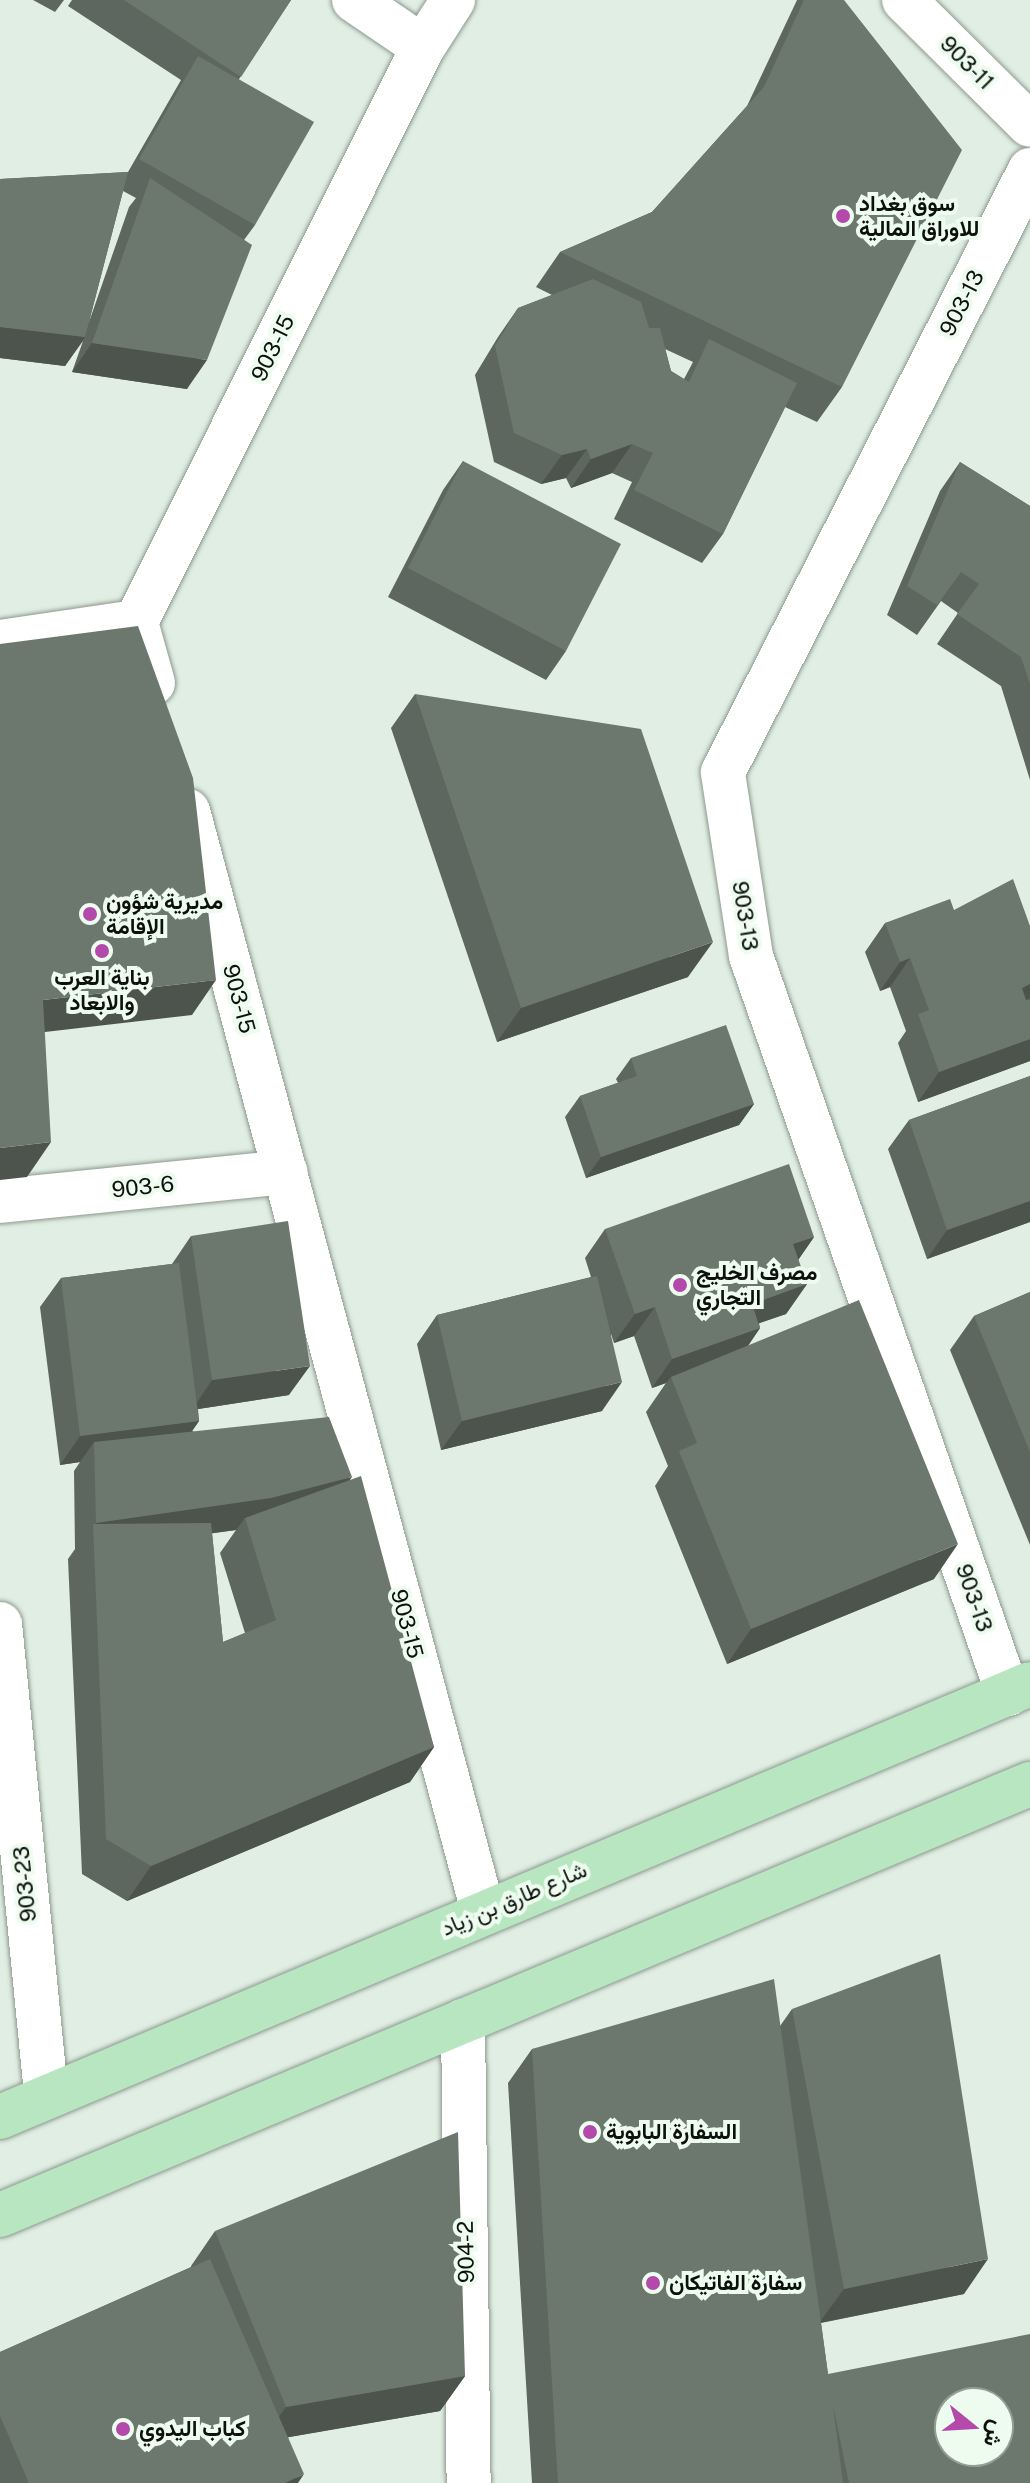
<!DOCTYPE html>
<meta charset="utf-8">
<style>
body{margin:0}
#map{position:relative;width:1030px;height:2483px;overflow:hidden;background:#e0eee3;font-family:"Public Sans",Vazirmatn,sans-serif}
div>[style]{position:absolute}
.roads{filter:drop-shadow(0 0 2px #8c988e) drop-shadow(0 0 2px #8c988e)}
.minor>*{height:44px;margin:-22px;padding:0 22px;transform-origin:22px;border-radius:22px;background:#fff}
.major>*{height:44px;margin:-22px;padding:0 22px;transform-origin:22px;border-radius:22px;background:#b7e6c1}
.wall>*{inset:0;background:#5d675f}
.shaded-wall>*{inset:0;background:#4c544d}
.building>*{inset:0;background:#6c786e}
.dots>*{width:22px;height:22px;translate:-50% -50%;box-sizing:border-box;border:4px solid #eefcf0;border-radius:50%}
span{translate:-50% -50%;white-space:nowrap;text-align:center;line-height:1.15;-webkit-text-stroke:8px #eefcf0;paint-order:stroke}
.street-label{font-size:22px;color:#0c110d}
.poi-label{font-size:22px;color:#0c110d;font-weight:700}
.left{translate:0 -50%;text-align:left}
.north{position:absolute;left:934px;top:2387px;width:80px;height:80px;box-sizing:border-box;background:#eefcf0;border:2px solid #949e95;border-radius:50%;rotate:108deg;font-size:22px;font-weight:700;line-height:32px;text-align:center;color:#0c110d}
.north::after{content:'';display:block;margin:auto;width:28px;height:36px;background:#b249ab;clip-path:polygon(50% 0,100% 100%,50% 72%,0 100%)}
</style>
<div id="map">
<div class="roads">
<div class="minor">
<i style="left:354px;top:0;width:83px;rotate:34.3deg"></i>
<i style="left:904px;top:0;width:177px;rotate:44.8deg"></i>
<i style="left:0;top:642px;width:137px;rotate:-8.4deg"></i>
<i style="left:153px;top:683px;width:63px;rotate:-105.6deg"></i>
<i style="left:136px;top:622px;width:643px;rotate:-63.47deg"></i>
<i style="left:423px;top:47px;width:56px;rotate:-57.4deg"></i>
<i style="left:188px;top:811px;width:1139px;rotate:74.99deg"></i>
<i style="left:0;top:1201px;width:287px;rotate:-5.8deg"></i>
<i style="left:0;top:1624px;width:474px;rotate:84.4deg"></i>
<i style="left:1008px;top:1694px;width:781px;rotate:-109.2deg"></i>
<i style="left:751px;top:956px;width:186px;rotate:-98.7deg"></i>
<i style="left:723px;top:772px;width:676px;rotate:-62.98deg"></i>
<i style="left:463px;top:2021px;width:462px;rotate:89.3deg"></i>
</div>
<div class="major">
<i style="left:0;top:2117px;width:1117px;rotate:-22.8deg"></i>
<i style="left:0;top:2215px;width:1117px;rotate:-22.71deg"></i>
</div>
</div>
<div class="wall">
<i style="clip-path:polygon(33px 0,64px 0,55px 12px)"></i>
<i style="clip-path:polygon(evenodd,72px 0,291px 0,239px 79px,255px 225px,244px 240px,187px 389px,72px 372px,83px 341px,65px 366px,0 358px,0 179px,128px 172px,181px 80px,68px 6px,72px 0,123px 191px,136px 198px,129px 207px,89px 322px,123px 191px)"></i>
<i style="clip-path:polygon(evenodd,797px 0,844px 0,842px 387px,817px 422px,785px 407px,723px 534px,702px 563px,614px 519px,632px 482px,612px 473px,571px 488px,566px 478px,541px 484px,494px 462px,475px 375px,498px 337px,518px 308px,552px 295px,536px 287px,560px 252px,652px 212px,747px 106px,797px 0,665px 349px,693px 362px,684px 379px,671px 371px,665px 349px)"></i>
<i style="clip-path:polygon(463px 461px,566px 651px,546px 680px,388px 597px,443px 490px)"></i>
<i style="clip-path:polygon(960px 462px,1030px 506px,1030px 780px,1001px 686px,937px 644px,958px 613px,941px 601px,917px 635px,887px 615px,940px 491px)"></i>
<i style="clip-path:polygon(415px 694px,688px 977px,497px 1042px,391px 728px)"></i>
<i style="clip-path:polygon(954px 910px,1030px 926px,1030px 1061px,918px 1102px,898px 1043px,906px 1031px,890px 987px,880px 991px,865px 952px,885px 923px)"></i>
<i style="clip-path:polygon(631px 1058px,754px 1104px,739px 1125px,586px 1178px,565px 1117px,580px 1096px,618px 1083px,616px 1079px)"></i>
<i style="clip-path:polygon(1030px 1076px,1030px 1222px,927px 1259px,888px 1149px,909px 1120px)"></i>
<i style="clip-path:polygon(605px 1229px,814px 1237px,798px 1260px,807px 1284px,786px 1314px,759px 1323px,760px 1328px,748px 1346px,934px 1579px,727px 1664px,655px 1486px,668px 1466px,646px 1412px,666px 1383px,652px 1388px,634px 1336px,614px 1343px,611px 1334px,602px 1411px,441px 1450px,417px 1344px,437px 1315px,591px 1277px,585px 1258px)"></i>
<i style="clip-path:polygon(evenodd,191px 1236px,289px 1395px,198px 1409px,199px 1421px,192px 1431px,350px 1480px,434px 1747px,410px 1782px,127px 1901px,82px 1874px,68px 1559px,75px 1549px,74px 1471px,80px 1462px,60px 1465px,40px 1307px,61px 1278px,172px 1264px,191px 1236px,236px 1530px,220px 1553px,245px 1633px,223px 1642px,212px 1533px,236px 1530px)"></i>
<i style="clip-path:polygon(1030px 1292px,1030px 1545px,950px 1350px,974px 1316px)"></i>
<i style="clip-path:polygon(792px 2009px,964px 2294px,821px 2323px,828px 2374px,1030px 2483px,532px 2483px,508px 2083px,532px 2049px,780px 2026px)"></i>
<i style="clip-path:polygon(215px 2231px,465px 2376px,440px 2411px,288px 2437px,298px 2483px,0 2483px,0 2352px,191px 2267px,191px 2266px)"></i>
</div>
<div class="shaded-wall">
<i style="clip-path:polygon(0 327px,85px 337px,65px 366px,0 358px)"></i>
<i style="clip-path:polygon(92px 343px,207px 360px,187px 389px,72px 372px)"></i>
<i style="clip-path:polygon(632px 444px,612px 473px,571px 488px,591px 459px)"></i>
<i style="clip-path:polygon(587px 449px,566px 478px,541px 484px,562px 455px)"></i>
<i style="clip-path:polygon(713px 942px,688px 977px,497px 1042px,521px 1008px)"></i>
<i style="clip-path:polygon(910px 958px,890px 987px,880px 991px,900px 962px)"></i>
<i style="clip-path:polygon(216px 980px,192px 1015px,19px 1035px,43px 1000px)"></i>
<i style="clip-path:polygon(1030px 984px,1030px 1004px,1002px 1017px,1022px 988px)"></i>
<i style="clip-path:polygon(1030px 1039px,1030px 1061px,918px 1102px,939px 1072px)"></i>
<i style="clip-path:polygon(754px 1104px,739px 1125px,586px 1178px,601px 1157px)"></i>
<i style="clip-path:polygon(51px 1142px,27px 1177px,0 1180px,0 1148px)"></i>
<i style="clip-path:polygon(1030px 1201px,1030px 1222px,927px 1259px,947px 1230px)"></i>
<i style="clip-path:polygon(814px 1237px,794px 1266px,793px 1244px)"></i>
<i style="clip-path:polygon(807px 1284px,786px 1314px,731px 1333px,752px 1304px)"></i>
<i style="clip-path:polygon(655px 1307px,634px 1336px,614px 1343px,635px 1314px)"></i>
<i style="clip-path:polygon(760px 1328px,740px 1357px,671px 1377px,666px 1383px,652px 1388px,672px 1359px)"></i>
<i style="clip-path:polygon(310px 1366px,289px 1395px,192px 1410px,212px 1380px)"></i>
<i style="clip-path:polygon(622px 1382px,602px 1411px,441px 1450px,462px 1421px)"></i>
<i style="clip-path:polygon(199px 1421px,179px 1450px,94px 1442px,80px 1462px,60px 1465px,80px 1436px)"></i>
<i style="clip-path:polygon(352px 1477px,332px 1506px,245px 1518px,236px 1530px,94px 1550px,96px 1523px)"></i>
<i style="clip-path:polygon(958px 1544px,934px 1579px,727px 1664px,751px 1629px)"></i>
<i style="clip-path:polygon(434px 1747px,410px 1782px,127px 1901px,151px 1866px)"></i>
<i style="clip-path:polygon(988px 2259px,964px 2294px,819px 2323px,844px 2289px)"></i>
<i style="clip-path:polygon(465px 2376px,440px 2411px,261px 2442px,286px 2407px)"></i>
<i style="clip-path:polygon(304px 2474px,298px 2483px,285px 2483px)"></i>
</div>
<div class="building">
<i style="clip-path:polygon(124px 0,291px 0,241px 77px)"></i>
<i style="clip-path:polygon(804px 0,844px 0,962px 150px,842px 387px,560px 252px,652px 212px,764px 87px)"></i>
<i style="clip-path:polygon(198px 56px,314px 122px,255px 225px,139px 159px)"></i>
<i style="clip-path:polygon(128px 172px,85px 337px,0 327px,0 179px)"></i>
<i style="clip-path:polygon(150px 178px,252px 245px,207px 360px,92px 343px)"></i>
<i style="clip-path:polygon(593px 279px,641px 302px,649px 328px,660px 328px,671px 371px,689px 382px,709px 339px,797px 383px,723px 534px,634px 490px,653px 453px,632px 444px,591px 459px,587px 449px,562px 455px,514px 433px,495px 346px,518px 308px)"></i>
<i style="clip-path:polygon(463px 461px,621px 544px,566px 651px,408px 568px)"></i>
<i style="clip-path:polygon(960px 462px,1030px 506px,1030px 684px,1021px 657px,957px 614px,979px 584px,961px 572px,937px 605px,907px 586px)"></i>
<i style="clip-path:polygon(138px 626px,193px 778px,216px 980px,43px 1000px,51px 1142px,0 1148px,0 644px)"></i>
<i style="clip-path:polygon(415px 694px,641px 729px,713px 942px,521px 1008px)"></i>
<i style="clip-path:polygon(1013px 879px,1030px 926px,1030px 984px,1022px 988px,1026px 1000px,1030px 999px,1030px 1039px,939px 1072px,918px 1014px,929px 1010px,910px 958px,900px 962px,885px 923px,950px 899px,954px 910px)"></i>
<i style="clip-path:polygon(726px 1025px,754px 1104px,601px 1157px,580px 1096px,637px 1076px,631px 1058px)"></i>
<i style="clip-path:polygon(1030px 1076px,1030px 1201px,947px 1230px,909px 1120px)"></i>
<i style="clip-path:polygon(789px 1164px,814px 1237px,793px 1244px,807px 1284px,752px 1304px,760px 1328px,672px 1359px,655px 1307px,635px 1314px,605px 1229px)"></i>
<i style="clip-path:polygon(288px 1221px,310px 1366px,212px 1380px,191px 1236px)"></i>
<i style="clip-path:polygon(179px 1263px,199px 1421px,80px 1436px,61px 1278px)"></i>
<i style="clip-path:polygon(597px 1276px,622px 1382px,462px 1421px,437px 1315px)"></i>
<i style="clip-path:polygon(1030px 1292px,1030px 1452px,974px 1316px)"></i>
<i style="clip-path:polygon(859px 1300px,958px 1544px,751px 1629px,679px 1451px,697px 1443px,671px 1377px)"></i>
<i style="clip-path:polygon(329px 1417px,352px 1477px,271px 1498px,96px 1523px,94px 1442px)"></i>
<i style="clip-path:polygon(361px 1476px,434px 1747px,151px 1866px,106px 1839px,93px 1524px,211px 1523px,223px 1642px,276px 1620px,245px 1518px)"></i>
<i style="clip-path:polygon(940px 1954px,988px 2259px,844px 2289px,792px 2009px)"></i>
<i style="clip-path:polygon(evenodd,774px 1979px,828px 2374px,1030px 2334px,1030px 2483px,849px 2483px,833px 2405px,843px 2483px,558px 2483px,532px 2049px,774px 1979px,950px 2403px,998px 2403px,998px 2451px,950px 2451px,950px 2403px)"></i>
<i style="clip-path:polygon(458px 2132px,465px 2376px,286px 2407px,215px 2231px)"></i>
<i style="clip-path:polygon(210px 2259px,304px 2474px,285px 2483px,29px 2483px,0 2416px,0 2352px)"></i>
</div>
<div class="dots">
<i style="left:843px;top:216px;background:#b249ab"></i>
<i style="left:90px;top:914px;background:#b249ab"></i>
<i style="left:102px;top:951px;background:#b249ab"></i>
<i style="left:680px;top:1285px;background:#b249ab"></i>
<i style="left:590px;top:2132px;background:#b249ab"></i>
<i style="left:653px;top:2283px;background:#b249ab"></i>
<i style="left:123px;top:2429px;background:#b249ab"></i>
</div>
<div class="street-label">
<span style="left:967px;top:63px;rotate:45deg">903-11</span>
<span style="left:962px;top:303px;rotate:-63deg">903-13</span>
<span style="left:273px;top:348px;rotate:-64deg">903-15</span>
<span style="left:745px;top:916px;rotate:81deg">903-13</span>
<span style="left:239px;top:999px;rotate:75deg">903-15</span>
<span style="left:143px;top:1187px;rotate:-6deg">903-6</span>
<span style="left:974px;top:1598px;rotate:71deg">903-13</span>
<span style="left:407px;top:1624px;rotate:75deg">903-15</span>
<span style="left:25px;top:1884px;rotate:-96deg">903-23</span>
<span style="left:514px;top:1899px;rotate:-23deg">شارع طارق بن زياد</span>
<span style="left:466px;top:2252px;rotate:-91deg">904-2</span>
</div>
<div class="poi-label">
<span class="left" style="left:859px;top:216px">سوق بغداد<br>للاوراق المالية</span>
<span class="left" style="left:106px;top:914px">مديرية شؤون<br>الإقامة</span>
<span style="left:102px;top:990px">بناية العرب<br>والابعاد</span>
<span class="left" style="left:696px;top:1285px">مصرف الخليج<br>التجاري</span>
<span class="left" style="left:606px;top:2132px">السفارة البابوية</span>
<span class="left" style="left:669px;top:2283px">سفارة الفاتيكان</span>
<span class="left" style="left:139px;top:2429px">كباب اليدوي</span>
</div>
<div class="north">ش</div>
</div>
